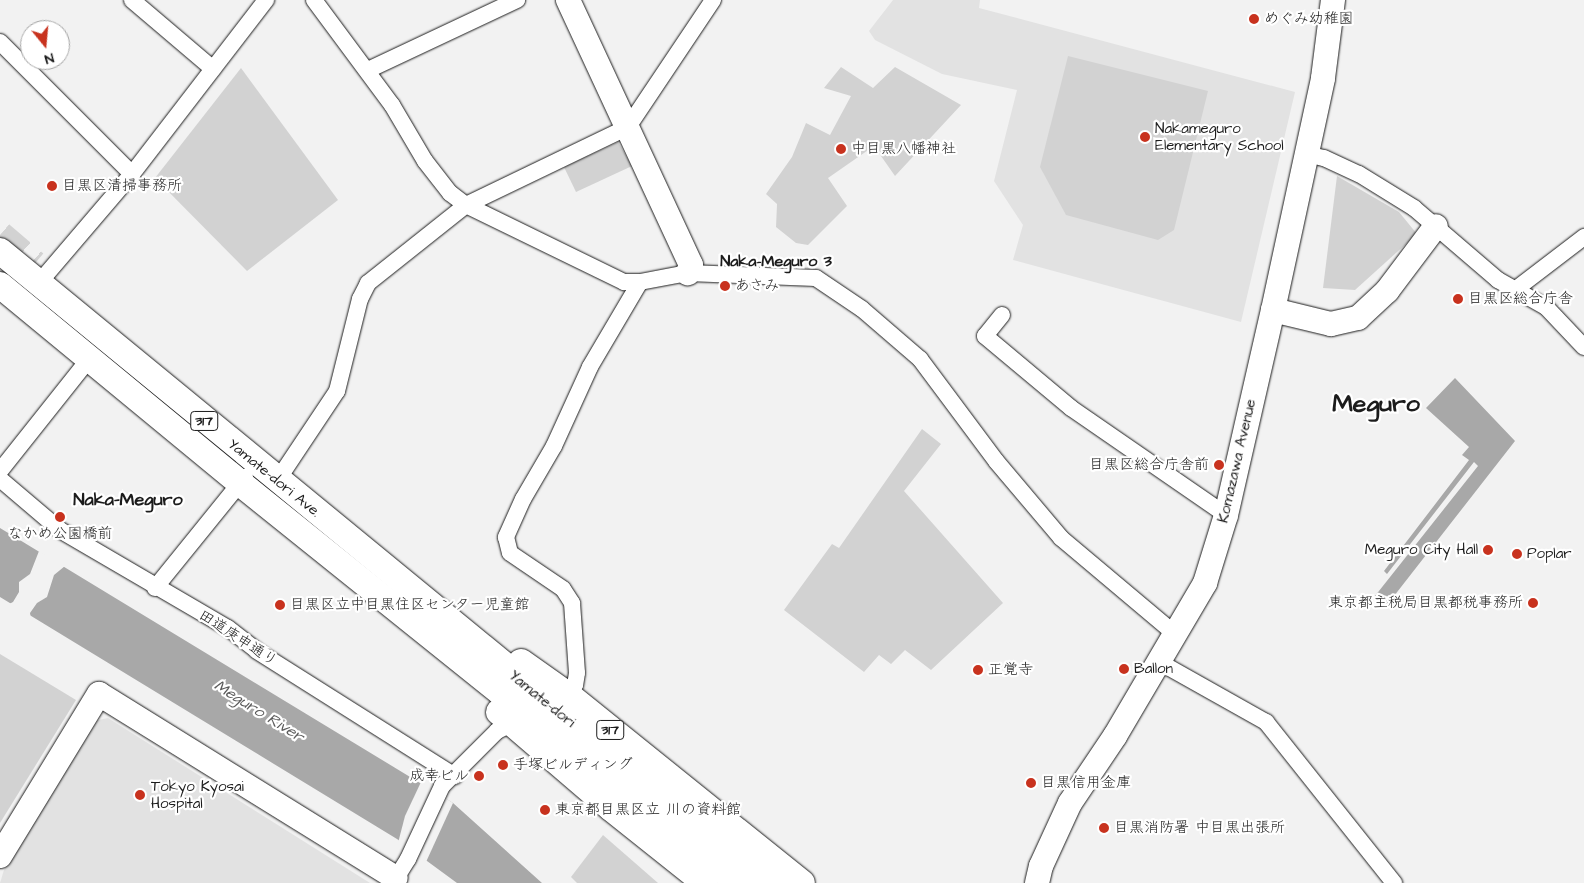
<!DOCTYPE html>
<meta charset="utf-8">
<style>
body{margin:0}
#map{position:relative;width:1584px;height:883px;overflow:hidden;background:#f2f2f2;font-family:"Architects Daughter","Klee One",sans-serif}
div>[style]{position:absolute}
.built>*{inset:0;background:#e2e2e2}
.green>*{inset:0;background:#d2d2d2}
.water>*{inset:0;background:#a8a8a8}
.pier>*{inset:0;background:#f2f2f2}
.highway-tunnel>*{height:28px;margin-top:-14px;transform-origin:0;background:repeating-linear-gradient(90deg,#d2d2d2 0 28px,transparent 0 42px)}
.roads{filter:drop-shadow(0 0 1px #1c1c1c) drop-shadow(0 0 1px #1c1c1c)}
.street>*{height:16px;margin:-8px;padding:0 8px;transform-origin:8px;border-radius:8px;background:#fff}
.secondary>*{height:24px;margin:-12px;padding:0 12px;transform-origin:12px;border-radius:12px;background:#fff}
.primary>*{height:26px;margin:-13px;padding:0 13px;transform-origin:13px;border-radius:13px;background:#fff}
.dots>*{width:14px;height:14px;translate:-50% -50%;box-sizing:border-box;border:2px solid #fff;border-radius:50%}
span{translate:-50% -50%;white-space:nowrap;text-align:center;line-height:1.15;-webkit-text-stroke:4.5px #fff;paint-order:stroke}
.shield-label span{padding:1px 4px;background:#fff;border:1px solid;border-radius:4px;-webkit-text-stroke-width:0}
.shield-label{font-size:14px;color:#1c1c1c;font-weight:700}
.poi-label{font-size:15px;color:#1c1c1c}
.left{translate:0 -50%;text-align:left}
.right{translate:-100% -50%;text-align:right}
.street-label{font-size:15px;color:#1c1c1c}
.neighbourhood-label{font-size:16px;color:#1c1c1c;font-weight:700}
.water-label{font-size:16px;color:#5b5b5b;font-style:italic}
.quarter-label{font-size:18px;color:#1c1c1c;font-weight:700}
.town-label{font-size:25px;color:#1c1c1c;font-weight:700}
.north{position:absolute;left:20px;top:20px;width:50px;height:50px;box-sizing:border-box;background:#fff;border:1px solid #a4a4a4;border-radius:50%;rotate:163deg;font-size:14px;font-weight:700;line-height:20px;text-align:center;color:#1c1c1c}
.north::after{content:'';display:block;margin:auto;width:18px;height:22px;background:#c8321e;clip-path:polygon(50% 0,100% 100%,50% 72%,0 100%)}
</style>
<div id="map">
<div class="built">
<i style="clip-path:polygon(893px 0,980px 0,979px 8px,1295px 92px,1241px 322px,1013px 260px,1023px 225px,994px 181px,1017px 90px,942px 74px,875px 40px,869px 31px)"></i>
<i style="clip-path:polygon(108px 718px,370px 883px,0 883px,4px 870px,94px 721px)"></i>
</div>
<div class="green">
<i style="clip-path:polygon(1068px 56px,1208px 91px,1174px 230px,1158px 240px,1066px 215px,1040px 167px)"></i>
<i style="clip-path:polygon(841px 67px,873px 88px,895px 67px,961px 105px,895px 176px,874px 146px,828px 178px,847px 206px,808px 245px,796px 243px,776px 227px,777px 204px,766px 194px,792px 157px,806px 123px,830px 135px,851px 96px,824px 88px)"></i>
<i style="clip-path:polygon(241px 68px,338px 200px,247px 271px,155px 178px)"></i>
<i style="clip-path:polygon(618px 142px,632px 166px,576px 192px,564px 167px)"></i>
<i style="clip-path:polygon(1337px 176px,1399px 212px,1417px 234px,1355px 290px,1323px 288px)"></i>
<i style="clip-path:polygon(922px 429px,941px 444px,904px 491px,1003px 603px,931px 670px,905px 650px,891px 664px,879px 655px,864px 672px,784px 610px,832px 544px,839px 548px)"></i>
<i style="clip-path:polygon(0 654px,76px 700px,0 823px)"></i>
<i style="clip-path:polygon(603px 835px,658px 883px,577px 883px,571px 877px)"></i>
</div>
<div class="water">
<i style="clip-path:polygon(1455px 378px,1515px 441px,1387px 605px,1375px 596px,1478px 466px,1474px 462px,1387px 574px,1384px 571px,1469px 460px,1462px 455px,1469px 447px,1426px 408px)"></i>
<i style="clip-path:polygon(0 528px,453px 803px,542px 883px,457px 883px,397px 839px,0 597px)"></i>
</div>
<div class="pier">
<i style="clip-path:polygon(39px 551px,65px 566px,54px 575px,47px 597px,37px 603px,30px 613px,31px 619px,7px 605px,13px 602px,19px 592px,19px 582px,30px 574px)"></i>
<i style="clip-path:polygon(421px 782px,453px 803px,426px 862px,398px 843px,405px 816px)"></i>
</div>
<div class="highway-tunnel">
<i style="left:0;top:235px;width:45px;rotate:40.5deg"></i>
</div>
<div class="roads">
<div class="street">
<i style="left:132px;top:0;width:106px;rotate:40.4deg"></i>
<i style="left:314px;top:0;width:131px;rotate:53.4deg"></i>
<i style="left:392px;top:105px;width:65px;rotate:59.5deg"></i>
<i style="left:425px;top:161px;width:41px;rotate:52deg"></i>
<i style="left:450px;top:193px;width:20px;rotate:37deg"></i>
<i style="left:466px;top:205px;width:176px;rotate:26deg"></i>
<i style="left:624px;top:282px;width:16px"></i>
<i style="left:640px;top:282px;width:99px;rotate:120.5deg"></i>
<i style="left:590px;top:367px;width:87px;rotate:114.5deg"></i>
<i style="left:554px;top:446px;width:61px;rotate:120.3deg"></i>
<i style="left:523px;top:499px;width:42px;rotate:114.1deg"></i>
<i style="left:506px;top:537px;width:16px;rotate:76deg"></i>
<i style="left:510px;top:553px;width:64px;rotate:34.2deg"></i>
<i style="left:563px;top:589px;width:17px;rotate:57deg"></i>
<i style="left:572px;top:603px;width:70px;rotate:85.9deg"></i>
<i style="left:577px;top:673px;width:12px;rotate:99deg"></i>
<i style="left:575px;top:685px;width:12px;rotate:125deg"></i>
<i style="left:0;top:42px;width:187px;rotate:45deg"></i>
<i style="left:368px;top:70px;width:165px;rotate:-25.2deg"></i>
<i style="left:1306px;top:154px;width:18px;rotate:13deg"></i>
<i style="left:1324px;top:158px;width:38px;rotate:25deg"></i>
<i style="left:1359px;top:174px;width:65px;rotate:31.7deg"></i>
<i style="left:1414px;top:208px;width:111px;rotate:40.6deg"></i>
<i style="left:1498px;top:280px;width:55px;rotate:29.4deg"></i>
<i style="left:1546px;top:307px;width:55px;rotate:46.5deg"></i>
<i style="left:640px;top:282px;width:49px;rotate:-10.6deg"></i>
<i style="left:688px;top:273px;width:128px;rotate:2.2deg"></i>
<i style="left:816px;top:278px;width:55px;rotate:34deg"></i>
<i style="left:862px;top:309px;width:77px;rotate:40.8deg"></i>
<i style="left:920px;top:359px;width:127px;rotate:53.3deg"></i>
<i style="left:996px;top:461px;width:101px;rotate:49.8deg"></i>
<i style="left:1061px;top:538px;width:149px;rotate:40.1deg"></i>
<i style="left:38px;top:284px;width:145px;rotate:-49.5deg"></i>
<i style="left:132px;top:174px;width:220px;rotate:-52.4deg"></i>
<i style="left:1516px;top:289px;width:86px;rotate:-37.4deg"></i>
<i style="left:1002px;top:315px;width:27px;rotate:129deg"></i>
<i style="left:985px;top:336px;width:112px;rotate:39.9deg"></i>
<i style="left:1071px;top:408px;width:188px;rotate:34.6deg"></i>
<i style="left:0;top:471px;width:143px;rotate:-51.5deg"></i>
<i style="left:0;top:479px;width:79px;rotate:40.4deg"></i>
<i style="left:60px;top:530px;width:194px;rotate:30.3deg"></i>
<i style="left:228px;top:628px;width:37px;rotate:38deg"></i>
<i style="left:257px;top:651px;width:234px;rotate:32.3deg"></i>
<i style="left:277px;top:481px;width:108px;rotate:-56.3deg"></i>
<i style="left:337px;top:391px;width:95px;rotate:-76deg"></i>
<i style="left:360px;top:299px;width:18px;rotate:-63deg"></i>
<i style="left:368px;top:283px;width:125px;rotate:-38.5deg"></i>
<i style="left:466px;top:205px;width:180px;rotate:-25.7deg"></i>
<i style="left:628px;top:127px;width:153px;rotate:-56.2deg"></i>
<i style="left:155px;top:588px;width:143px;rotate:-51deg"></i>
<i style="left:1159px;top:662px;width:123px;rotate:29.3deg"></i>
<i style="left:1266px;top:722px;width:206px;rotate:51.5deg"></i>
<i style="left:393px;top:883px;width:28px;rotate:-58deg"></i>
<i style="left:408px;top:859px;width:81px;rotate:-65deg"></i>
<i style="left:442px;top:786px;width:78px;rotate:-45deg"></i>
<i style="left:497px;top:731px;width:11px;rotate:-27deg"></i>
<i style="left:507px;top:726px;width:11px;rotate:22deg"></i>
</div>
<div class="secondary">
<i style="left:568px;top:0;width:292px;rotate:65.1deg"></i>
<i style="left:691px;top:265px;width:9px;rotate:111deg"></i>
<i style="left:1273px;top:310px;width:60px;rotate:13.6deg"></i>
<i style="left:1331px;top:324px;width:28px;rotate:-13deg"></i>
<i style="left:1358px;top:318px;width:40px;rotate:-43deg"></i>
<i style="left:1387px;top:291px;width:81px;rotate:-53deg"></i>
<i style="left:0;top:856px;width:190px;rotate:-58.6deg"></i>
<i style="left:99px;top:694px;width:349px;rotate:31.8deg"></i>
<i style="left:1037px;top:883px;width:17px;rotate:-77deg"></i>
<i style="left:1041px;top:866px;width:69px;rotate:-65.3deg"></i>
<i style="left:1070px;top:803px;width:81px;rotate:-56.1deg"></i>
<i style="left:1115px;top:736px;width:178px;rotate:-59.5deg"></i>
<i style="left:1205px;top:583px;width:71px;rotate:-72.8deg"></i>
<i style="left:1226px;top:515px;width:210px;rotate:-77.1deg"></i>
<i style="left:1273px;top:310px;width:237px;rotate:-77.8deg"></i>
<i style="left:1323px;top:78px;width:79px;rotate:-82.7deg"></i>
</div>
<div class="primary">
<i style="left:0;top:251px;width:996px;rotate:39.38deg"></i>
<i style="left:0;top:285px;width:311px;rotate:39.5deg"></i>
<i style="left:240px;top:483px;width:639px;rotate:38.77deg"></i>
<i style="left:521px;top:662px;width:57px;rotate:35.1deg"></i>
<i style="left:568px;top:695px;width:300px;rotate:38.8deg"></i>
<i style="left:499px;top:712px;width:148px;rotate:40.6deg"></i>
<i style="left:611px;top:808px;width:120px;rotate:38.6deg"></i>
</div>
</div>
<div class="dots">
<i style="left:1254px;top:19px;background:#c8321e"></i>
<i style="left:1145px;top:137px;background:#c8321e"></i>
<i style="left:841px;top:149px;background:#c8321e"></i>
<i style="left:52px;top:186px;background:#c8321e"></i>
<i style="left:725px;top:286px;background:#c8321e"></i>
<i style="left:1458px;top:299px;background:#c8321e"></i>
<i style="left:1219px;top:465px;background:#c8321e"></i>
<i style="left:60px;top:517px;background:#c8321e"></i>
<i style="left:1488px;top:550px;background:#c8321e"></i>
<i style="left:1517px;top:554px;background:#c8321e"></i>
<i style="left:1533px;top:603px;background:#c8321e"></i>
<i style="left:280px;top:605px;background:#c8321e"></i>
<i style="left:1124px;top:669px;background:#c8321e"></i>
<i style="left:978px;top:670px;background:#c8321e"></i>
<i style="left:503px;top:765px;background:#c8321e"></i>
<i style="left:479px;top:776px;background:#c8321e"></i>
<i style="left:1031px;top:783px;background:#c8321e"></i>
<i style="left:140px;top:795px;background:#c8321e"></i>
<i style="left:545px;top:810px;background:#c8321e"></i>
<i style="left:1104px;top:828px;background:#c8321e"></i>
</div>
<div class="shield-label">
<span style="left:204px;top:421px">317</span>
<span style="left:610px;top:730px">317</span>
</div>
<div class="poi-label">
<span class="left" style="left:1264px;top:19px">めぐみ幼稚園</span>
<span class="left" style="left:1155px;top:137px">Nakameguro<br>Elementary School</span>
<span class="left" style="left:851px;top:149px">中目黒八幡神社</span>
<span class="left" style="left:62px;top:186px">目黒区清掃事務所</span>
<span class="left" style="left:735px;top:286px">あさみ</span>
<span class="left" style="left:1468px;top:299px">目黒区総合庁舎</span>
<span class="right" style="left:1209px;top:465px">目黒区総合庁舎前</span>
<span style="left:60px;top:534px">なかめ公園橋前</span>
<span class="right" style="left:1478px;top:550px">Meguro City Hall</span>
<span class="left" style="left:1527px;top:554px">Poplar</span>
<span class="right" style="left:1523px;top:603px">東京都主税局目黒都税事務所</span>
<span class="left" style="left:290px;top:605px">目黒区立中目黒住区センター児童館</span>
<span class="left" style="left:1134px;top:669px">Ballon</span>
<span class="left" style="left:988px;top:670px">正覚寺</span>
<span class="left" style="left:513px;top:765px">手塚ビルディング</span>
<span class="right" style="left:469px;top:776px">成幸ビル</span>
<span class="left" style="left:1041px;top:783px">目黒信用金庫</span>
<span class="left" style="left:151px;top:795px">Tokyo Kyosai<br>Hospital</span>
<span class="left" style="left:555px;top:810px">東京都目黒区立 川の資料館</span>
<span class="left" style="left:1114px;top:828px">目黒消防署 中目黒出張所</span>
</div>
<div class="street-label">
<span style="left:1237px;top:461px;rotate:-77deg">Komazawa Avenue</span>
<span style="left:274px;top:478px;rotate:39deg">Yamate-dori Ave.</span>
<span style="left:238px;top:638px;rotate:33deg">田道庚申通り</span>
<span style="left:542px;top:699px;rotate:39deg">Yamate-dori</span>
</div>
<div class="neighbourhood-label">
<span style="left:776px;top:261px">Naka-Meguro 3</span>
</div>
<div class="water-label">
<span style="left:259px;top:711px;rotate:32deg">Meguro River</span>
</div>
<div class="quarter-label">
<span style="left:128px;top:500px">Naka-Meguro</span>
</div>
<div class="town-label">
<span style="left:1376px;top:404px">Meguro</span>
</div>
<div class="north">N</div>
</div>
